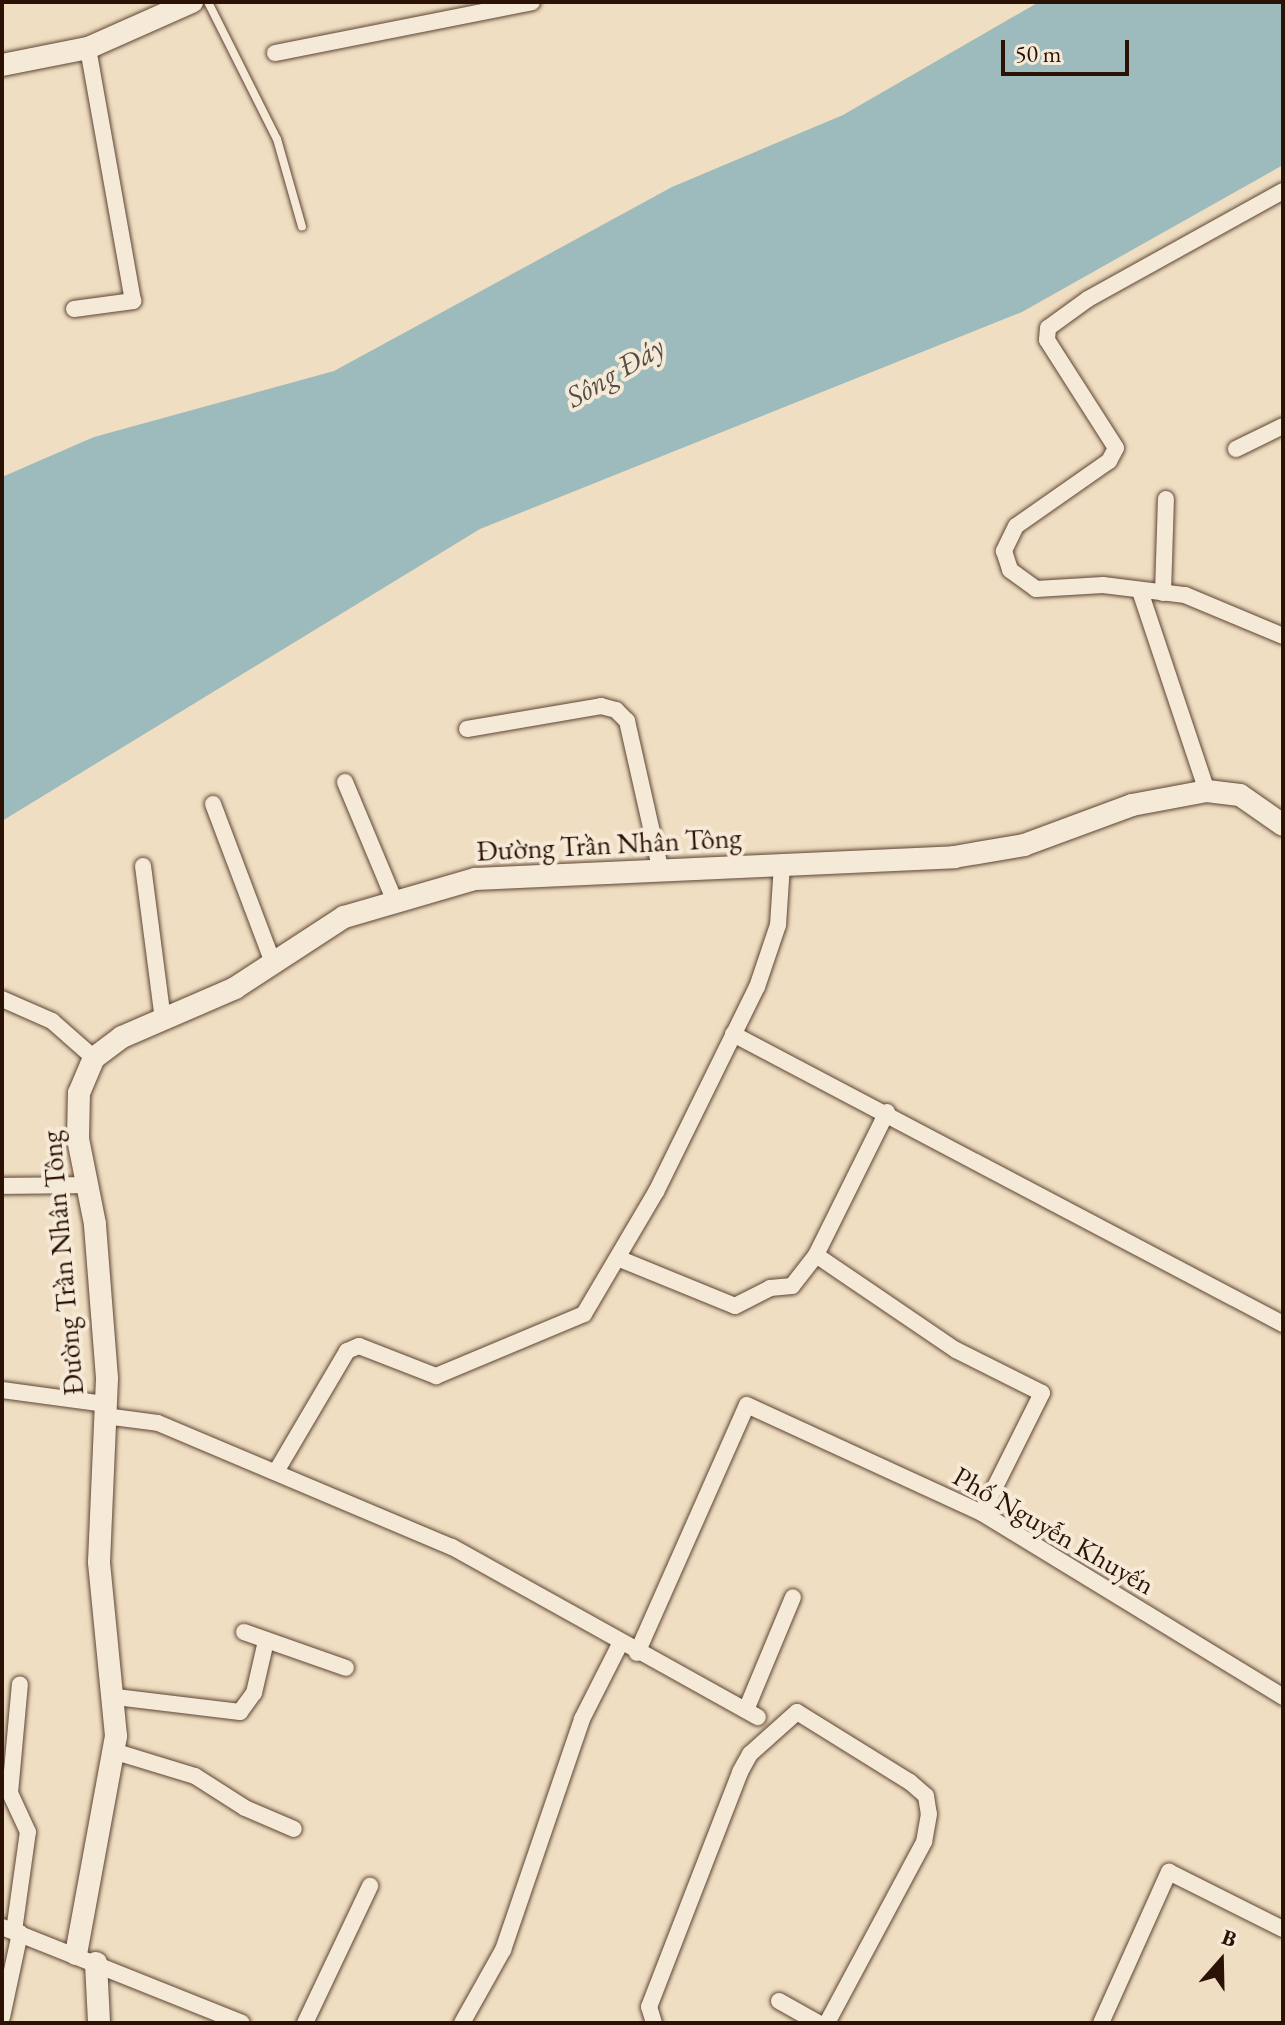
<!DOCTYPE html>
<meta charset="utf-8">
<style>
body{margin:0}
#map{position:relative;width:1285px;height:2025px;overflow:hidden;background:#f0dec2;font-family:"EB Garamond",serif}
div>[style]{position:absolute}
.water>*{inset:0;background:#9dbabc}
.roads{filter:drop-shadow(0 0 2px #5d4534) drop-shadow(0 0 2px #5d4534)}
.lane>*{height:8px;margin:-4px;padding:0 4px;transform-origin:4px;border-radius:4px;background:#f5ead7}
.street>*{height:16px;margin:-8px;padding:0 8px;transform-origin:8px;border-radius:8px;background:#f5ead7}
.secondary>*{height:22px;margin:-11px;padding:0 11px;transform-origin:11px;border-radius:11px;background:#f5ead7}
span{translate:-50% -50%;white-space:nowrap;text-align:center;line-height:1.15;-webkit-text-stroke:8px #f5ead7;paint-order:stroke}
.street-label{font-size:28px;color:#2c1205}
.water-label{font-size:30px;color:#544d45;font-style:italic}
.frame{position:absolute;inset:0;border:4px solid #2c1205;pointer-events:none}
.north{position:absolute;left:1181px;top:1921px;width:80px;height:80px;-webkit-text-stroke:6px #f5ead7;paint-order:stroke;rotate:20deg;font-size:22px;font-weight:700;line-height:32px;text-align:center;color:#2c1205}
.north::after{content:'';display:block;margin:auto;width:28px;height:36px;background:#2c1205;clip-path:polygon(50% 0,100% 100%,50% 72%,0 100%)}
.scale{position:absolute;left:1001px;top:40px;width:128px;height:36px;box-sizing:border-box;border:4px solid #2c1205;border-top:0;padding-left:10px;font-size:24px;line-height:28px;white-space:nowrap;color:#2c1205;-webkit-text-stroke:6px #f5ead7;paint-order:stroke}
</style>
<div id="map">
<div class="water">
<i style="clip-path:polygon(1039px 2px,1283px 2px,1283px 165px,1022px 312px,480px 529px,2px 821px,2px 477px,94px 437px,334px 371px,672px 187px,843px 115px)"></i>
</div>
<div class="roads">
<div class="lane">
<i style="left:208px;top:2px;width:153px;rotate:63.3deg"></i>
<i style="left:277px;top:139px;width:91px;rotate:74.1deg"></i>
</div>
<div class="street">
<i style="left:275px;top:53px;width:262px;rotate:-11.2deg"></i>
<i style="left:1283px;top:191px;width:223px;rotate:151deg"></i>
<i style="left:1088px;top:299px;width:49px;rotate:144.1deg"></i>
<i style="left:1048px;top:328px;width:12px;rotate:95deg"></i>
<i style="left:1047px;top:340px;width:128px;rotate:57.4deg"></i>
<i style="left:1116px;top:448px;width:15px;rotate:118deg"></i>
<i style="left:1109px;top:461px;width:113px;rotate:145deg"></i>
<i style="left:1016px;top:526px;width:28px;rotate:116deg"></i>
<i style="left:1004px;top:551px;width:20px;rotate:72deg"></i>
<i style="left:1010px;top:570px;width:32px;rotate:36deg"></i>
<i style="left:1036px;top:589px;width:67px;rotate:-3.4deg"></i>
<i style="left:1103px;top:585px;width:83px;rotate:7deg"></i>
<i style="left:1185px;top:595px;width:106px;rotate:22.7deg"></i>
<i style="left:74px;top:309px;width:60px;rotate:-7.7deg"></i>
<i style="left:133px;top:301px;width:257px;rotate:-100.1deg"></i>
<i style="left:1236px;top:449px;width:52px;rotate:-26.1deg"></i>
<i style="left:1140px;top:591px;width:211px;rotate:71.5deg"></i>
<i style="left:1163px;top:593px;width:94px;rotate:-88.2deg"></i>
<i style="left:467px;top:729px;width:136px;rotate:-9.7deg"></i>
<i style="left:601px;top:706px;width:16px;rotate:15deg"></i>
<i style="left:616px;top:710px;width:16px;rotate:45deg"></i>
<i style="left:627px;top:721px;width:155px;rotate:77.3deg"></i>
<i style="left:345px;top:782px;width:127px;rotate:67.3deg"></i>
<i style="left:213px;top:804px;width:170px;rotate:69.3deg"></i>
<i style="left:143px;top:866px;width:154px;rotate:82.6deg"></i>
<i style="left:2px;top:999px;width:55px;rotate:23.7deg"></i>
<i style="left:52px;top:1021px;width:56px;rotate:41.4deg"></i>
<i style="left:733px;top:1034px;width:622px;rotate:27.8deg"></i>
<i style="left:887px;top:1112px;width:160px;rotate:116.4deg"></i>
<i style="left:816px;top:1255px;width:169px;rotate:34.2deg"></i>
<i style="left:956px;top:1350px;width:96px;rotate:26.6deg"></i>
<i style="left:1042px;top:1393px;width:134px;rotate:116.6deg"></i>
<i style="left:2px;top:1186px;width:83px;rotate:-0.7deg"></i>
<i style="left:620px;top:1259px;width:124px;rotate:22.2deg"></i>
<i style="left:735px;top:1306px;width:39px;rotate:-27deg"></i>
<i style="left:770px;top:1288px;width:22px;rotate:-5deg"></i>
<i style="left:792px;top:1286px;width:39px;rotate:-52deg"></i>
<i style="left:2px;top:1390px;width:105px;rotate:7.7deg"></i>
<i style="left:105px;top:1416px;width:53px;rotate:7.5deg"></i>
<i style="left:158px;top:1423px;width:319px;rotate:22.9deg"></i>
<i style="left:452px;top:1547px;width:350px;rotate:29.1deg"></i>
<i style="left:277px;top:1470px;width:138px;rotate:-59.5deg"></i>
<i style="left:347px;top:1351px;width:13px;rotate:-23deg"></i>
<i style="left:359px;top:1346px;width:83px;rotate:21.3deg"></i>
<i style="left:436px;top:1376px;width:160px;rotate:-22.7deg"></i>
<i style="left:584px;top:1314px;width:142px;rotate:-59.5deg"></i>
<i style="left:656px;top:1192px;width:229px;rotate:-63.8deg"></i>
<i style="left:757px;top:987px;width:65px;rotate:-71.3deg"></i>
<i style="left:778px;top:925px;width:61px;rotate:-86.2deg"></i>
<i style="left:244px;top:1632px;width:108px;rotate:19.4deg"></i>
<i style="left:637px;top:1653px;width:271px;rotate:-66.1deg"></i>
<i style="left:747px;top:1405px;width:259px;rotate:24.7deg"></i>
<i style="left:982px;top:1513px;width:353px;rotate:31.4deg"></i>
<i style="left:116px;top:1697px;width:125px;rotate:6.9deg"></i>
<i style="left:240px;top:1712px;width:24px;rotate:-54deg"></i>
<i style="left:254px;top:1693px;width:53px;rotate:-77deg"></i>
<i style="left:746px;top:1710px;width:122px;rotate:-67.4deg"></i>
<i style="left:113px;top:1751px;width:86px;rotate:17deg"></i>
<i style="left:195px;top:1776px;width:59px;rotate:32.6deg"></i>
<i style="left:245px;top:1808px;width:53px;rotate:23.2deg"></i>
<i style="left:2px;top:1927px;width:258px;rotate:21.8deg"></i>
<i style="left:14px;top:1931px;width:100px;rotate:-82deg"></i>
<i style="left:28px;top:1832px;width:43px;rotate:-114.8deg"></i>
<i style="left:10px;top:1793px;width:109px;rotate:-84.8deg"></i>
<i style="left:779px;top:2001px;width:45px;rotate:29.4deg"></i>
<i style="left:2px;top:2017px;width:86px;rotate:-77.9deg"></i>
<i style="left:305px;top:2023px;width:152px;rotate:-64.6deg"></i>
<i style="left:462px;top:2023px;width:84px;rotate:-60.7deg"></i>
<i style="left:503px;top:1950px;width:244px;rotate:-71.1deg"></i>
<i style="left:582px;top:1719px;width:84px;rotate:-63.1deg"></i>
<i style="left:654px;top:2023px;width:17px;rotate:-107deg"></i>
<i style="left:649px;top:2007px;width:252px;rotate:-68.8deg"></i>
<i style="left:740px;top:1772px;width:21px;rotate:-61deg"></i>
<i style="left:750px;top:1754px;width:63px;rotate:-41.8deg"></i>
<i style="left:797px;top:1712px;width:133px;rotate:31.8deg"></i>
<i style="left:910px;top:1782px;width:21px;rotate:41deg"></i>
<i style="left:926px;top:1796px;width:18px;rotate:81deg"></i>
<i style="left:929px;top:1814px;width:28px;rotate:100deg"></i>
<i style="left:924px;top:1842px;width:205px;rotate:118.2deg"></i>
<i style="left:1101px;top:2023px;width:166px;rotate:-65.8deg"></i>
<i style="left:1169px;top:1872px;width:127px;rotate:26.6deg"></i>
</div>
<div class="secondary">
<i style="left:2px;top:65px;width:88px;rotate:-11.2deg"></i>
<i style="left:88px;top:48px;width:114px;rotate:-23.9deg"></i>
<i style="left:76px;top:1954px;width:222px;rotate:-79.6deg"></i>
<i style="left:116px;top:1736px;width:175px;rotate:-95.6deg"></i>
<i style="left:99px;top:1562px;width:184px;rotate:-87.5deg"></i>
<i style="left:107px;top:1378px;width:154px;rotate:-94.5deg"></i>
<i style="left:95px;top:1224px;width:87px;rotate:-101.3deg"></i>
<i style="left:78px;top:1139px;width:46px;rotate:-88.8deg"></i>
<i style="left:79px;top:1093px;width:38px;rotate:-67deg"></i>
<i style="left:94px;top:1058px;width:35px;rotate:-37deg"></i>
<i style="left:122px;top:1037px;width:123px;rotate:-23.4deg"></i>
<i style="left:235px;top:988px;width:130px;rotate:-33.1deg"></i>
<i style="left:344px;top:917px;width:136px;rotate:-16.2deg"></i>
<i style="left:475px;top:879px;width:480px;rotate:-2.6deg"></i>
<i style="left:954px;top:857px;width:71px;rotate:-9.7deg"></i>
<i style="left:1024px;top:845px;width:115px;rotate:-20.3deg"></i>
<i style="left:1132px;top:805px;width:76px;rotate:-10.6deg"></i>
<i style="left:1207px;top:791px;width:33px;rotate:7deg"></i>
<i style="left:1240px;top:795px;width:52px;rotate:34.9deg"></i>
<i style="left:96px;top:1963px;width:60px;rotate:87.1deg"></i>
</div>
</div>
<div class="street-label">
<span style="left:609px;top:844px;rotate:-3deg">Đường Trần Nhân Tông</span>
<span style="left:62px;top:1263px;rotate:-95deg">Đường Trần Nhân Tông</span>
<span style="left:1054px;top:1530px;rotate:30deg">Phố Nguyễn Khuyến</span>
</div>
<div class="water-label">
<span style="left:615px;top:372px;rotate:-31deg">Sông Đáy</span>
</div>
<div class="frame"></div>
<div class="north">B</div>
<div class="scale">50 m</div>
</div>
